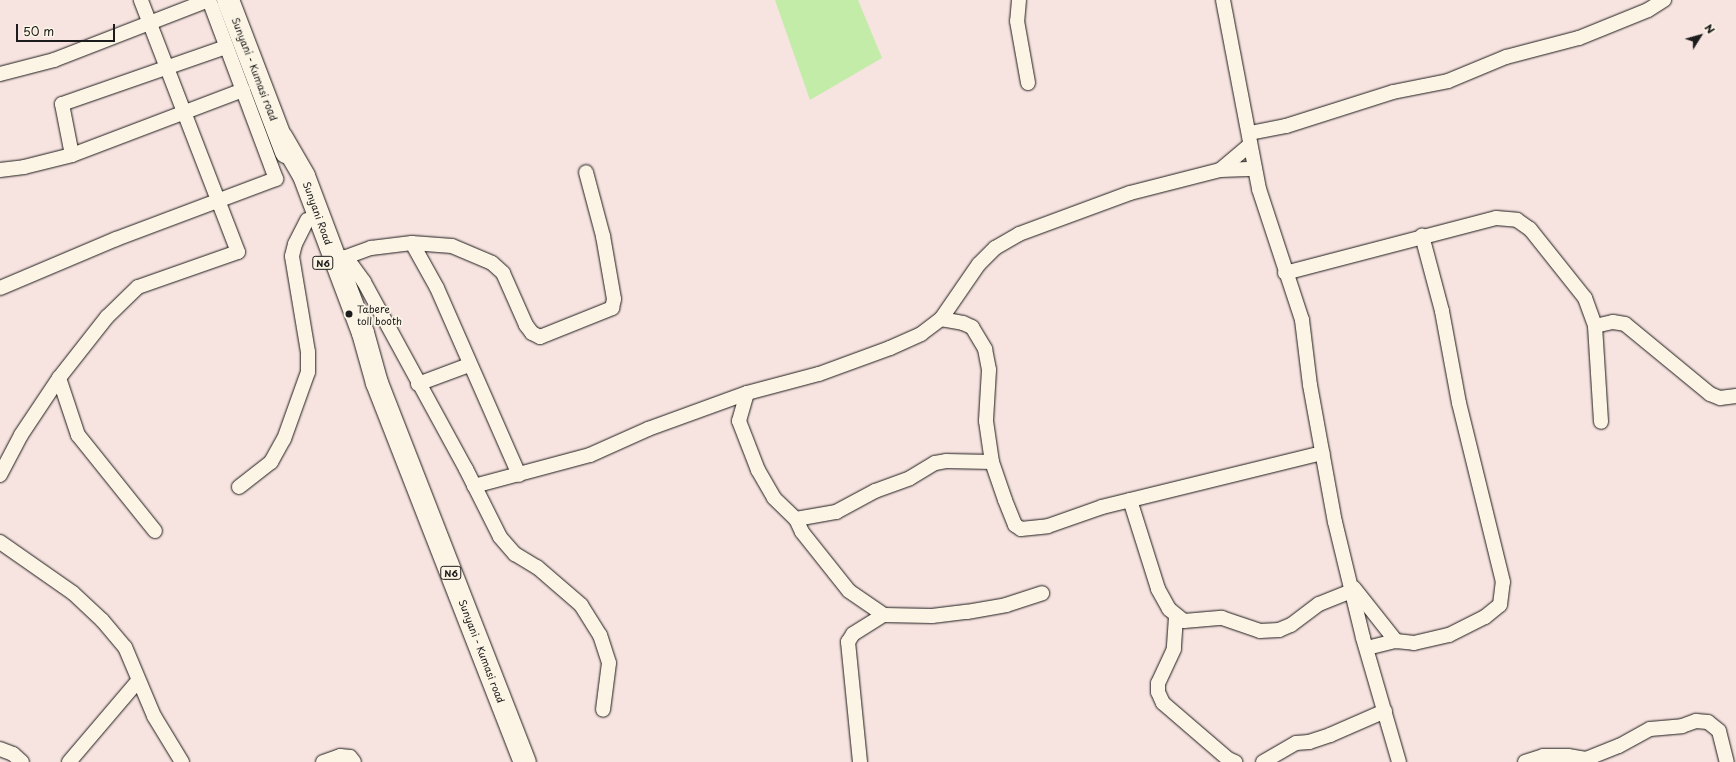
<!DOCTYPE html>
<style>
body{margin:0}
#map{position:relative;width:1736px;height:762px;overflow:hidden;background:#f7e3e0;font-family:"Playpen Sans",sans-serif}
div>[style]{position:absolute}
.green>*{inset:0;background:#c2eca8}
.roads{filter:drop-shadow(0 0 1px #1c1c1c) drop-shadow(0 0 1px #1c1c1c)}
.street>*{height:14px;margin:-7px;padding:0 7px;transform-origin:7px;border-radius:7px;background:#fcf5e5}
.primary>*{height:22px;margin:-11px;padding:0 11px;transform-origin:11px;border-radius:11px;background:#fcf5e5}
.dots>*{width:11px;height:11px;translate:-50% -50%;box-sizing:border-box;border:2px solid #fcf5e5;border-radius:50%}
span{translate:-50% -50%;white-space:nowrap;text-align:center;line-height:1.15;-webkit-text-stroke:3.5px #fcf5e5;paint-order:stroke}
.shield-label span{padding:1px 3px;background:#fcf5e5;border:1px solid;border-radius:3px;-webkit-text-stroke-width:0}
.shield-label{font-size:9px;color:#1c1c1c;font-weight:700}
.street-label{font-size:10px;color:#1c1c1c}
.poi-label{font-size:10px;color:#1c1c1c}
.left{translate:0 -50%;text-align:left}
.north{position:absolute;left:1680px;top:16px;width:40px;height:40px;-webkit-text-stroke:3px #fcf5e5;paint-order:stroke;rotate:53deg;font-size:11px;font-weight:700;line-height:16px;text-align:center;color:#1c1c1c}
.north::after{content:'';display:block;margin:auto;width:14px;height:18px;background:#1c1c1c;clip-path:polygon(50% 0,100% 100%,50% 72%,0 100%)}
.scale{position:absolute;left:16px;top:24px;width:99px;height:18px;box-sizing:border-box;border:2px solid #1c1c1c;border-top:0;padding-left:5px;font-size:12px;line-height:14px;white-space:nowrap;color:#1c1c1c;-webkit-text-stroke:3px #fcf5e5;paint-order:stroke}
</style>
<div id="map">
<div class="green">
<i style="clip-path:polygon(775px 0,858px 0,882px 58px,810px 100px)"></i>
</div>
<div class="roads">
<div class="street">
<i style="left:1019px;top:0;width:21px;rotate:95deg"></i>
<i style="left:1017px;top:21px;width:63px;rotate:79.9deg"></i>
<i style="left:1223px;top:0;width:192px;rotate:79.2deg"></i>
<i style="left:1259px;top:189px;width:138px;rotate:71.8deg"></i>
<i style="left:1302px;top:320px;width:65px;rotate:83deg"></i>
<i style="left:1310px;top:385px;width:139px;rotate:79.7deg"></i>
<i style="left:1335px;top:522px;width:119px;rotate:76.4deg"></i>
<i style="left:1363px;top:638px;width:129px;rotate:73.8deg"></i>
<i style="left:0;top:74px;width:56px;rotate:-14.5deg"></i>
<i style="left:54px;top:60px;width:166px;rotate:-21.2deg"></i>
<i style="left:1250px;top:133px;width:37px;rotate:-11deg"></i>
<i style="left:1286px;top:126px;width:112px;rotate:-17.6deg"></i>
<i style="left:1393px;top:92px;width:56px;rotate:-11.3deg"></i>
<i style="left:1448px;top:81px;width:63px;rotate:-22.5deg"></i>
<i style="left:1506px;top:57px;width:75px;rotate:-14.6deg"></i>
<i style="left:1579px;top:38px;width:74px;rotate:-22.1deg"></i>
<i style="left:1648px;top:10px;width:19px;rotate:-32deg"></i>
<i style="left:72px;top:155px;width:52px;rotate:-101.1deg"></i>
<i style="left:62px;top:104px;width:174px;rotate:-19.2deg"></i>
<i style="left:0;top:170px;width:24px;rotate:-7deg"></i>
<i style="left:24px;top:167px;width:49px;rotate:-14deg"></i>
<i style="left:72px;top:155px;width:183px;rotate:-20.8deg"></i>
<i style="left:1220px;top:170px;width:39px;rotate:-40deg"></i>
<i style="left:412px;top:243px;width:40px;rotate:4.3deg"></i>
<i style="left:452px;top:246px;width:43px;rotate:23deg"></i>
<i style="left:492px;top:263px;width:15px;rotate:42deg"></i>
<i style="left:503px;top:273px;width:57px;rotate:66.1deg"></i>
<i style="left:526px;top:325px;width:10px;rotate:53deg"></i>
<i style="left:532px;top:333px;width:9px;rotate:27deg"></i>
<i style="left:540px;top:337px;width:78px;rotate:-21.9deg"></i>
<i style="left:612px;top:308px;width:9px;rotate:-77deg"></i>
<i style="left:614px;top:299px;width:64px;rotate:-99.9deg"></i>
<i style="left:603px;top:236px;width:66px;rotate:-104.9deg"></i>
<i style="left:346px;top:257px;width:27px;rotate:-20deg"></i>
<i style="left:371px;top:248px;width:41px;rotate:-7deg"></i>
<i style="left:412px;top:243px;width:51px;rotate:60.9deg"></i>
<i style="left:437px;top:288px;width:204px;rotate:66.3deg"></i>
<i style="left:335px;top:262px;width:12px;rotate:-24deg"></i>
<i style="left:346px;top:257px;width:31px;rotate:54deg"></i>
<i style="left:364px;top:282px;width:213px;rotate:61.4deg"></i>
<i style="left:466px;top:469px;width:76px;rotate:63.4deg"></i>
<i style="left:500px;top:537px;width:23px;rotate:49deg"></i>
<i style="left:515px;top:554px;width:26px;rotate:31deg"></i>
<i style="left:537px;top:567px;width:58px;rotate:40.8deg"></i>
<i style="left:581px;top:605px;width:36px;rotate:58deg"></i>
<i style="left:600px;top:635px;width:29px;rotate:72deg"></i>
<i style="left:609px;top:663px;width:47px;rotate:97.3deg"></i>
<i style="left:1285px;top:273px;width:218px;rotate:-14.6deg"></i>
<i style="left:1496px;top:218px;width:21px;rotate:5deg"></i>
<i style="left:1517px;top:220px;width:16px;rotate:35deg"></i>
<i style="left:1530px;top:229px;width:88px;rotate:51.4deg"></i>
<i style="left:1585px;top:298px;width:30px;rotate:70deg"></i>
<i style="left:1595px;top:326px;width:96px;rotate:86.4deg"></i>
<i style="left:0;top:288px;width:126px;rotate:-22.9deg"></i>
<i style="left:116px;top:239px;width:171px;rotate:-20.6deg"></i>
<i style="left:276px;top:179px;width:191px;rotate:-110.5deg"></i>
<i style="left:941px;top:319px;width:22px;rotate:10deg"></i>
<i style="left:963px;top:323px;width:10px;rotate:24deg"></i>
<i style="left:972px;top:327px;width:26px;rotate:59deg"></i>
<i style="left:985px;top:349px;width:21px;rotate:79deg"></i>
<i style="left:989px;top:370px;width:51px;rotate:93.4deg"></i>
<i style="left:986px;top:421px;width:41px;rotate:81.7deg"></i>
<i style="left:992px;top:462px;width:40px;rotate:71.1deg"></i>
<i style="left:1005px;top:500px;width:27px;rotate:68deg"></i>
<i style="left:1015px;top:525px;width:7px;rotate:34deg"></i>
<i style="left:1021px;top:529px;width:27px;rotate:-6deg"></i>
<i style="left:1048px;top:526px;width:57px;rotate:-19.4deg"></i>
<i style="left:1102px;top:507px;width:227px;rotate:-13.8deg"></i>
<i style="left:1595px;top:326px;width:18px;rotate:-13deg"></i>
<i style="left:1613px;top:322px;width:12px;rotate:9deg"></i>
<i style="left:1625px;top:324px;width:110px;rotate:39.5deg"></i>
<i style="left:1710px;top:394px;width:11px;rotate:22deg"></i>
<i style="left:1720px;top:398px;width:16px;rotate:-7deg"></i>
<i style="left:59px;top:378px;width:60px;rotate:71.6deg"></i>
<i style="left:78px;top:435px;width:123px;rotate:51.3deg"></i>
<i style="left:418px;top:384px;width:54px;rotate:-20.4deg"></i>
<i style="left:747px;top:393px;width:29px;rotate:106deg"></i>
<i style="left:739px;top:421px;width:53px;rotate:68.8deg"></i>
<i style="left:758px;top:470px;width:32px;rotate:60deg"></i>
<i style="left:774px;top:498px;width:30px;rotate:44deg"></i>
<i style="left:796px;top:519px;width:41px;rotate:-9.9deg"></i>
<i style="left:836px;top:512px;width:44px;rotate:-28.3deg"></i>
<i style="left:875px;top:491px;width:37px;rotate:-20deg"></i>
<i style="left:910px;top:478px;width:29px;rotate:-31deg"></i>
<i style="left:935px;top:463px;width:11px;rotate:-10deg"></i>
<i style="left:946px;top:461px;width:46px;rotate:1.2deg"></i>
<i style="left:0;top:475px;width:45px;rotate:-62.3deg"></i>
<i style="left:21px;top:435px;width:69px;rotate:-56.3deg"></i>
<i style="left:59px;top:378px;width:78px;rotate:-51.8deg"></i>
<i style="left:107px;top:317px;width:43px;rotate:-44.1deg"></i>
<i style="left:138px;top:287px;width:106px;rotate:-19.3deg"></i>
<i style="left:238px;top:252px;width:270px;rotate:-111.1deg"></i>
<i style="left:474px;top:486px;width:120px;rotate:-15deg"></i>
<i style="left:590px;top:455px;width:64px;rotate:-24.1deg"></i>
<i style="left:648px;top:429px;width:105px;rotate:-20deg"></i>
<i style="left:747px;top:393px;width:74px;rotate:-14.8deg"></i>
<i style="left:819px;top:374px;width:76px;rotate:-20.1deg"></i>
<i style="left:890px;top:348px;width:34px;rotate:-24deg"></i>
<i style="left:921px;top:334px;width:25px;rotate:-37deg"></i>
<i style="left:941px;top:319px;width:67px;rotate:-55.4deg"></i>
<i style="left:979px;top:264px;width:23px;rotate:-45deg"></i>
<i style="left:995px;top:248px;width:28px;rotate:-30deg"></i>
<i style="left:1019px;top:234px;width:118px;rotate:-20.3deg"></i>
<i style="left:1130px;top:193px;width:93px;rotate:-14.3deg"></i>
<i style="left:1220px;top:170px;width:35px;rotate:-2deg"></i>
<i style="left:239px;top:487px;width:41px;rotate:-38deg"></i>
<i style="left:271px;top:462px;width:26px;rotate:-61deg"></i>
<i style="left:284px;top:439px;width:71px;rotate:-70.3deg"></i>
<i style="left:308px;top:372px;width:20px;rotate:-90deg"></i>
<i style="left:308px;top:352px;width:97px;rotate:-99.5deg"></i>
<i style="left:292px;top:256px;width:12px;rotate:-76deg"></i>
<i style="left:295px;top:244px;width:27px;rotate:-63deg"></i>
<i style="left:1130px;top:500px;width:93px;rotate:72.5deg"></i>
<i style="left:1158px;top:589px;width:23px;rotate:61deg"></i>
<i style="left:1169px;top:609px;width:19px;rotate:39deg"></i>
<i style="left:1184px;top:621px;width:38px;rotate:-5deg"></i>
<i style="left:1222px;top:618px;width:40px;rotate:18.9deg"></i>
<i style="left:1260px;top:631px;width:19px;rotate:-3deg"></i>
<i style="left:1279px;top:630px;width:13px;rotate:-23deg"></i>
<i style="left:1291px;top:625px;width:35px;rotate:-37deg"></i>
<i style="left:1319px;top:604px;width:35px;rotate:-22deg"></i>
<i style="left:796px;top:519px;width:14px;rotate:65deg"></i>
<i style="left:802px;top:532px;width:75px;rotate:51.5deg"></i>
<i style="left:849px;top:591px;width:42px;rotate:34.4deg"></i>
<i style="left:884px;top:615px;width:48px;rotate:1.2deg"></i>
<i style="left:932px;top:616px;width:35px;rotate:-7deg"></i>
<i style="left:967px;top:612px;width:40px;rotate:-10deg"></i>
<i style="left:1006px;top:605px;width:38px;rotate:-18deg"></i>
<i style="left:0;top:542px;width:89px;rotate:34.9deg"></i>
<i style="left:73px;top:593px;width:40px;rotate:43deg"></i>
<i style="left:102px;top:620px;width:35px;rotate:50deg"></i>
<i style="left:125px;top:647px;width:75px;rotate:67.2deg"></i>
<i style="left:154px;top:716px;width:54px;rotate:58.7deg"></i>
<i style="left:1354px;top:588px;width:68px;rotate:51.6deg"></i>
<i style="left:1176px;top:617px;width:32px;rotate:94deg"></i>
<i style="left:1174px;top:649px;width:38px;rotate:115deg"></i>
<i style="left:1158px;top:683px;width:9px;rotate:90deg"></i>
<i style="left:1158px;top:692px;width:12px;rotate:66deg"></i>
<i style="left:1163px;top:703px;width:86px;rotate:40.7deg"></i>
<i style="left:1228px;top:759px;width:8px;rotate:23deg"></i>
<i style="left:1367px;top:648px;width:30px;rotate:-14deg"></i>
<i style="left:1396px;top:641px;width:18px;rotate:6deg"></i>
<i style="left:1414px;top:643px;width:36px;rotate:-13deg"></i>
<i style="left:1449px;top:635px;width:40px;rotate:-26.6deg"></i>
<i style="left:1485px;top:617px;width:19px;rotate:-39deg"></i>
<i style="left:1500px;top:605px;width:23px;rotate:-83deg"></i>
<i style="left:1503px;top:582px;width:184px;rotate:-103.8deg"></i>
<i style="left:1459px;top:403px;width:94px;rotate:-100.5deg"></i>
<i style="left:1442px;top:311px;width:78px;rotate:-104.9deg"></i>
<i style="left:0;top:749px;width:14px;rotate:21deg"></i>
<i style="left:13px;top:754px;width:12px;rotate:42deg"></i>
<i style="left:69px;top:762px;width:106px;rotate:-49.6deg"></i>
<i style="left:323px;top:762px;width:18px;rotate:-19deg"></i>
<i style="left:340px;top:756px;width:10px;rotate:6deg"></i>
<i style="left:350px;top:757px;width:6px;rotate:51deg"></i>
<i style="left:860px;top:762px;width:121px;rotate:-95.7deg"></i>
<i style="left:848px;top:642px;width:9px;rotate:-58deg"></i>
<i style="left:853px;top:634px;width:36px;rotate:-32deg"></i>
<i style="left:1263px;top:762px;width:38px;rotate:-30deg"></i>
<i style="left:1296px;top:743px;width:13px;rotate:-4deg"></i>
<i style="left:1309px;top:742px;width:22px;rotate:-18deg"></i>
<i style="left:1330px;top:735px;width:60px;rotate:-23.6deg"></i>
<i style="left:1525px;top:762px;width:19px;rotate:-18deg"></i>
<i style="left:1543px;top:756px;width:25px"></i>
<i style="left:1568px;top:756px;width:18px;rotate:9deg"></i>
<i style="left:1586px;top:759px;width:35px;rotate:-22deg"></i>
<i style="left:1619px;top:746px;width:35px;rotate:-29deg"></i>
<i style="left:1650px;top:729px;width:32px;rotate:-5deg"></i>
<i style="left:1682px;top:726px;width:15px;rotate:-20deg"></i>
<i style="left:1696px;top:721px;width:12px;rotate:5deg"></i>
<i style="left:1708px;top:722px;width:14px;rotate:39deg"></i>
<i style="left:1719px;top:731px;width:32px;rotate:76deg"></i>
</div>
<div class="primary">
<i style="left:228px;top:0;width:163px;rotate:69.1deg"></i>
<i style="left:282px;top:138px;width:44px;rotate:59.9deg"></i>
<i style="left:304px;top:176px;width:168px;rotate:69.4deg"></i>
<i style="left:363px;top:333px;width:52px;rotate:74.4deg"></i>
<i style="left:377px;top:383px;width:407px;rotate:68.7deg"></i>
</div>
</div>
<div class="dots">
<i style="left:349px;top:314px;background:#1c1c1c"></i>
</div>
<div class="shield-label">
<span style="left:323px;top:263px">N6</span>
<span style="left:451px;top:573px">N6</span>
</div>
<div class="street-label">
<span style="left:255px;top:69px;rotate:69deg">Sunyani - Kumasi road</span>
<span style="left:318px;top:213px;rotate:70deg">Sunyani Road</span>
<span style="left:482px;top:651px;rotate:69deg">Sunyani - Kumasi road</span>
</div>
<div class="poi-label">
<span class="left" style="left:357px;top:314px">Tabere<br>toll booth</span>
</div>
<div class="north">N</div>
<div class="scale">50 m</div>
</div>
